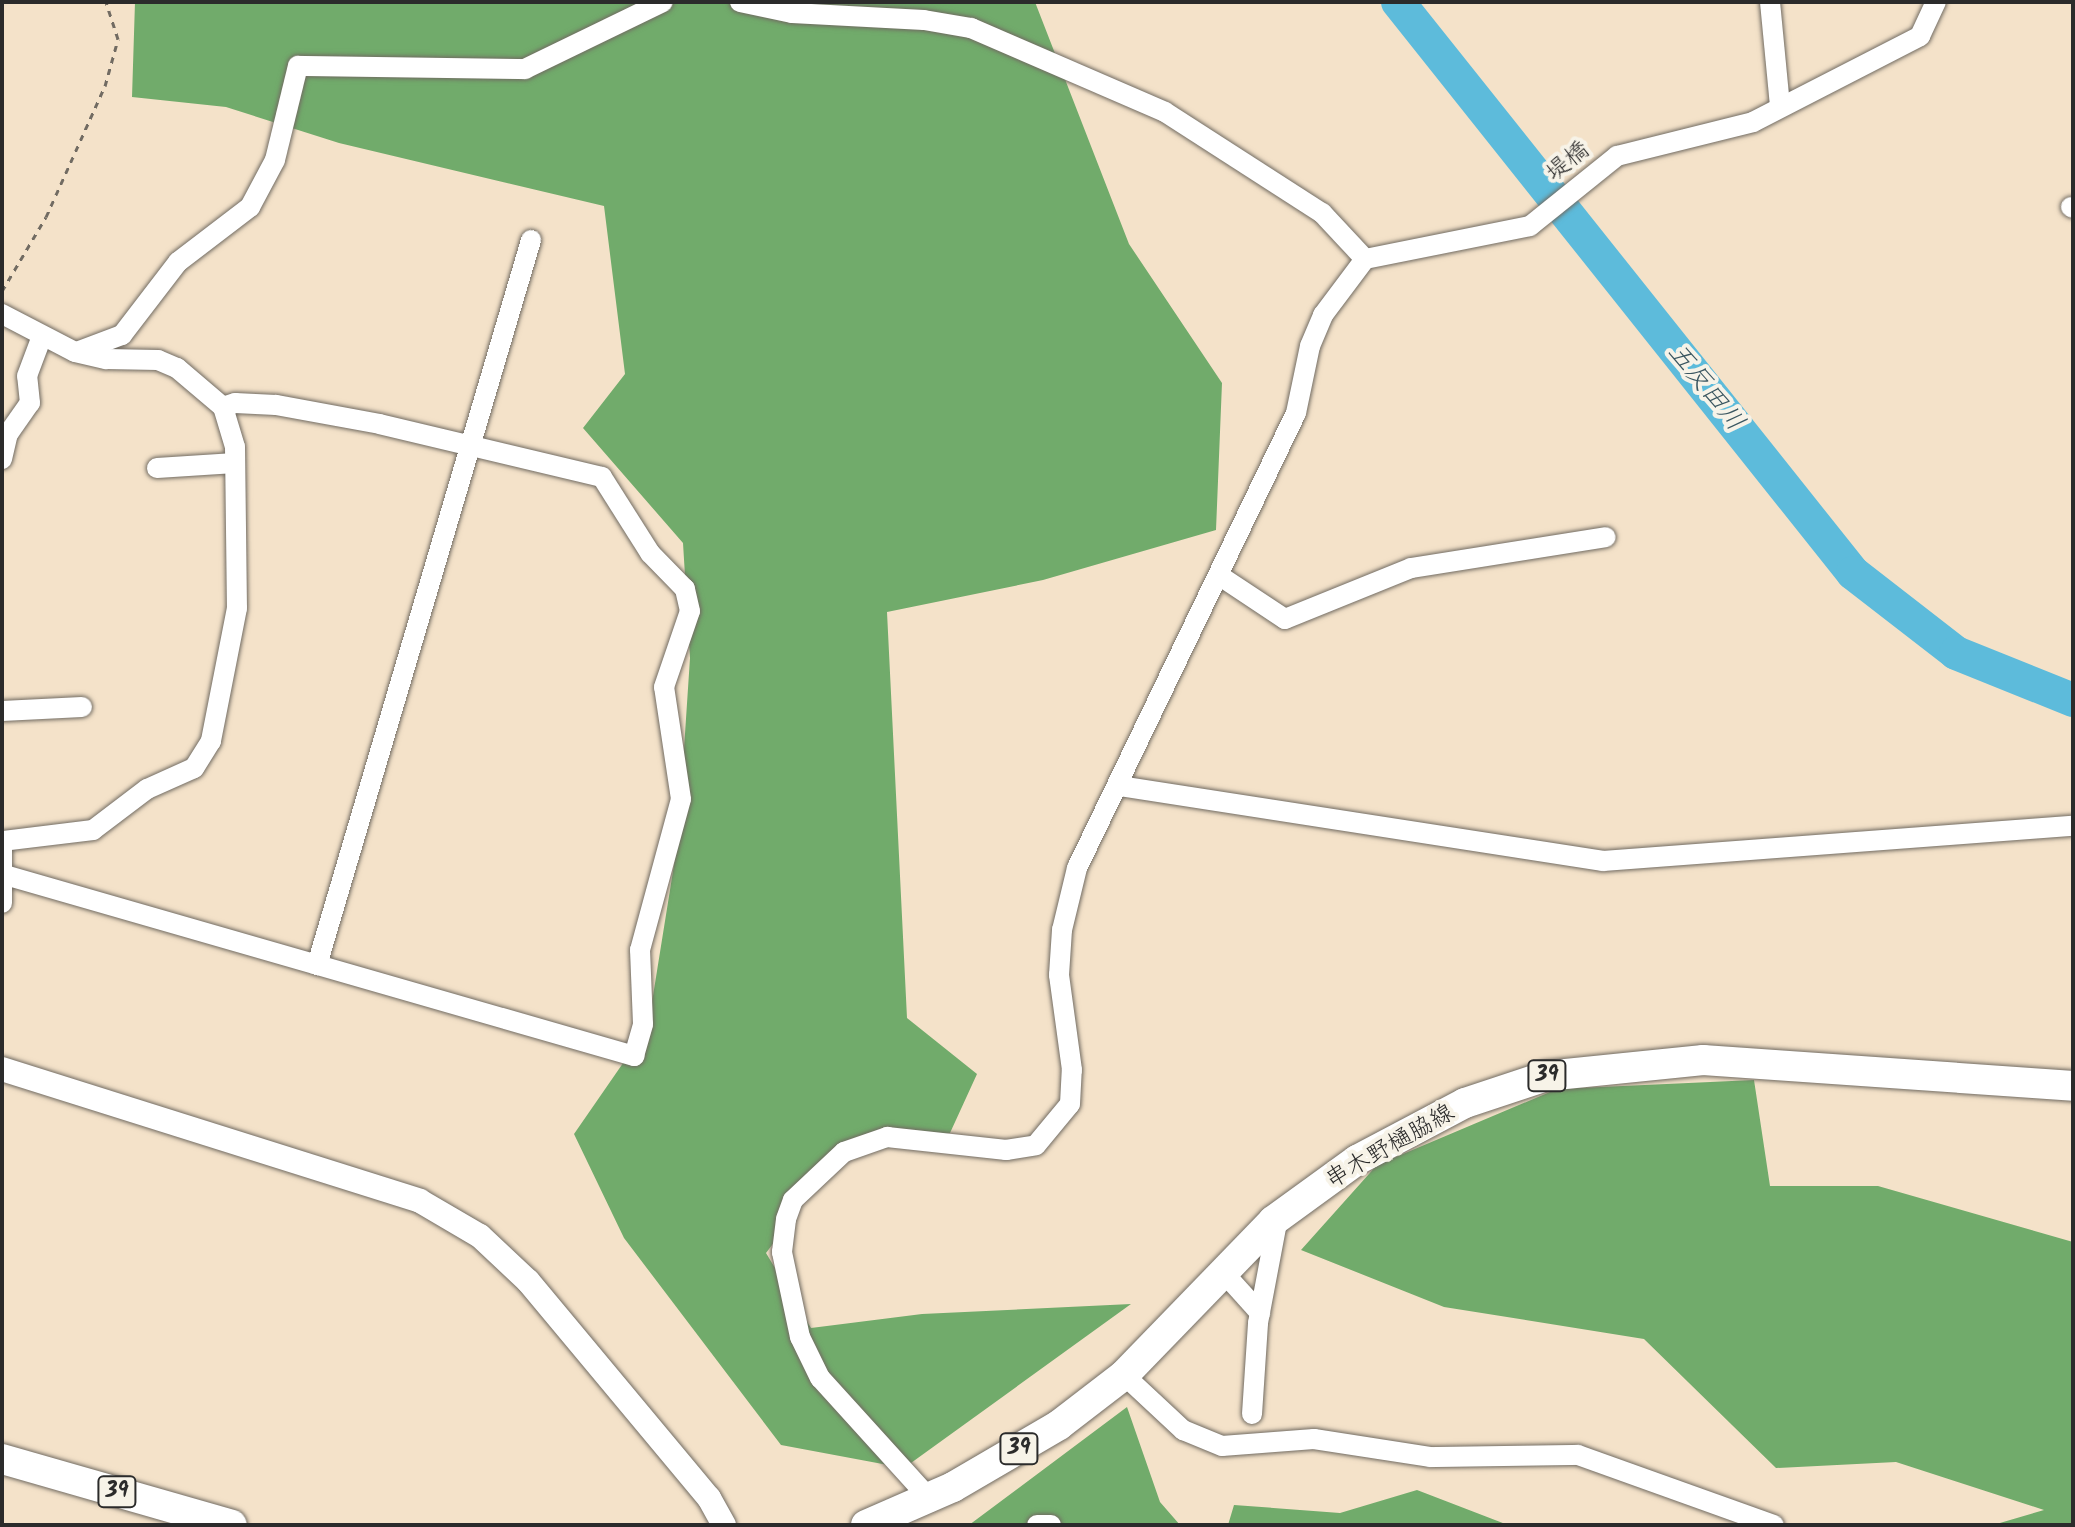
<!DOCTYPE html>
<meta charset="utf-8">
<style>
body{margin:0}
#map{position:relative;width:2075px;height:1527px;overflow:hidden;background:#f4e2c9;font-family:Kalam,"Klee One",sans-serif}
div>[style]{position:absolute}
.forest>*{inset:0;background:#71ab6b}
.river>*{height:34px;margin:-17px;padding:0 17px;transform-origin:17px;border-radius:17px;background:#5dbbdb}
.path>*{height:3px;margin-top:-1.5px;transform-origin:0;background:repeating-linear-gradient(90deg,#716b62 0 6px,transparent 0 12px)}
.roads{filter:drop-shadow(0 0 2px #716b62) drop-shadow(0 0 2px #716b62)}
.minor>*{height:20px;margin:-10px;padding:0 10px;transform-origin:10px;border-radius:10px;background:#fff}
.tertiary>*{height:24px;margin:-12px;padding:0 12px;transform-origin:12px;border-radius:12px;background:#fff}
.primary>*{height:30px;margin:-15px;padding:0 15px;transform-origin:15px;border-radius:15px;background:#fff}
span{translate:-50% -50%;white-space:nowrap;text-align:center;line-height:1.15;-webkit-text-stroke:8px #f7f3e8;paint-order:stroke}
.shield-label span{padding:2px 6px;background:#f7f3e8;border:2px solid;border-radius:6px;-webkit-text-stroke-width:0}
.shield-label{font-size:22px;color:#2b2b2b;font-weight:700}
.street-label{font-size:24px;color:#2b2b2b}
.water-label{font-size:26px;color:#3a5660;font-style:italic}
.frame{position:absolute;inset:0;border:4px solid #2b2b2b;pointer-events:none}
</style>
<div id="map">
<div class="forest">
<i style="clip-path:polygon(135px 2px,1035px 2px,1129px 244px,1222px 383px,1216px 530px,1043px 580px,887px 612px,907px 1018px,977px 1074px,950px 1133px,836px 1160px,766px 1253px,811px 1328px,922px 1314px,1131px 1304px,904px 1468px,781px 1445px,624px 1238px,574px 1134px,648px 1027px,678px 840px,690px 658px,683px 543px,583px 428px,625px 374px,604px 206px,339px 143px,226px 107px,132px 97px)"></i>
<i style="clip-path:polygon(1754px 1080px,1770px 1186px,1878px 1186px,2073px 1242px,2073px 1525px,1993px 1525px,2044px 1510px,1896px 1462px,1776px 1468px,1644px 1339px,1444px 1307px,1301px 1250px,1377px 1165px,1557px 1089px)"></i>
<i style="clip-path:polygon(1127px 1407px,1160px 1502px,1180px 1525px,969px 1525px)"></i>
<i style="clip-path:polygon(1417px 1490px,1508px 1525px,1228px 1525px,1234px 1505px,1340px 1513px)"></i>
</div>
<div class="river">
<i style="left:1398px;top:2px;width:730px;rotate:51.45deg"></i>
<i style="left:1853px;top:573px;width:130px;rotate:37.8deg"></i>
<i style="left:1956px;top:653px;width:126px;rotate:21.9deg"></i>
</div>
<div class="path">
<i style="left:2px;top:291px;width:86px;rotate:-59.3deg"></i>
<i style="left:46px;top:217px;width:144px;rotate:-65.8deg"></i>
<i style="left:105px;top:86px;width:49px;rotate:-74.5deg"></i>
<i style="left:118px;top:39px;width:39px;rotate:-108deg"></i>
</div>
<div class="roads">
<div class="minor">
<i style="left:740px;top:2px;width:53px;rotate:11.9deg"></i>
<i style="left:792px;top:13px;width:132px;rotate:3deg"></i>
<i style="left:924px;top:20px;width:48px;rotate:9.7deg"></i>
<i style="left:971px;top:28px;width:211px;rotate:23.4deg"></i>
<i style="left:1165px;top:112px;width:187px;rotate:32.8deg"></i>
<i style="left:1322px;top:213px;width:63px;rotate:46.9deg"></i>
<i style="left:1770px;top:2px;width:103px;rotate:84.5deg"></i>
<i style="left:2071px;top:207px;width:2px;rotate:27deg"></i>
<i style="left:2px;top:314px;width:82px;rotate:27.5deg"></i>
<i style="left:75px;top:352px;width:32px;rotate:13deg"></i>
<i style="left:106px;top:359px;width:52px;rotate:1.1deg"></i>
<i style="left:158px;top:360px;width:21px;rotate:23deg"></i>
<i style="left:177px;top:368px;width:60px;rotate:40.3deg"></i>
<i style="left:223px;top:407px;width:42px;rotate:73.3deg"></i>
<i style="left:235px;top:447px;width:161px;rotate:89.3deg"></i>
<i style="left:237px;top:608px;width:136px;rotate:101.1deg"></i>
<i style="left:211px;top:741px;width:32px;rotate:122deg"></i>
<i style="left:194px;top:768px;width:51px;rotate:155.9deg"></i>
<i style="left:147px;top:789px;width:68px;rotate:142.8deg"></i>
<i style="left:93px;top:830px;width:92px;rotate:173.1deg"></i>
<i style="left:2px;top:841px;width:62px;rotate:90deg"></i>
<i style="left:79px;top:351px;width:46px;rotate:-20.4deg"></i>
<i style="left:122px;top:335px;width:92px;rotate:-52.5deg"></i>
<i style="left:178px;top:262px;width:91px;rotate:-37.4deg"></i>
<i style="left:250px;top:207px;width:53px;rotate:-62deg"></i>
<i style="left:275px;top:160px;width:97px;rotate:-76.3deg"></i>
<i style="left:298px;top:66px;width:227px;rotate:0.8deg"></i>
<i style="left:525px;top:69px;width:153px;rotate:-25.9deg"></i>
<i style="left:2px;top:459px;width:26px;rotate:-77deg"></i>
<i style="left:8px;top:434px;width:38px;rotate:-55deg"></i>
<i style="left:30px;top:403px;width:27px;rotate:-96deg"></i>
<i style="left:27px;top:376px;width:43px;rotate:-69.4deg"></i>
<i style="left:157px;top:468px;width:78px;rotate:-3.7deg"></i>
<i style="left:1220px;top:576px;width:78px;rotate:33.5deg"></i>
<i style="left:1285px;top:619px;width:136px;rotate:-22deg"></i>
<i style="left:1411px;top:568px;width:197px;rotate:-9deg"></i>
<i style="left:2px;top:711px;width:80px;rotate:-2.9deg"></i>
<i style="left:1119px;top:786px;width:490px;rotate:8.8deg"></i>
<i style="left:1603px;top:861px;width:471px;rotate:-4.3deg"></i>
<i style="left:5px;top:875px;width:655px;rotate:16.05deg"></i>
<i style="left:634px;top:1056px;width:33px;rotate:-74deg"></i>
<i style="left:643px;top:1024px;width:74px;rotate:-92.3deg"></i>
<i style="left:640px;top:950px;width:156px;rotate:-74.8deg"></i>
<i style="left:681px;top:799px;width:113px;rotate:-98.6deg"></i>
<i style="left:664px;top:687px;width:80px;rotate:-71.1deg"></i>
<i style="left:690px;top:611px;width:23px;rotate:-103deg"></i>
<i style="left:685px;top:589px;width:50px;rotate:-134.2deg"></i>
<i style="left:650px;top:553px;width:90px;rotate:-122.3deg"></i>
<i style="left:602px;top:477px;width:228px;rotate:-166.6deg"></i>
<i style="left:380px;top:424px;width:106px;rotate:-169.6deg"></i>
<i style="left:276px;top:405px;width:41px;rotate:-177.2deg"></i>
<i style="left:235px;top:403px;width:13px;rotate:162deg"></i>
<i style="left:317px;top:965px;width:756px;rotate:-73.55deg"></i>
<i style="left:1224px;top:1273px;width:54px;rotate:48deg"></i>
<i style="left:1124px;top:1375px;width:81px;rotate:43deg"></i>
<i style="left:1183px;top:1430px;width:42px;rotate:22.3deg"></i>
<i style="left:1222px;top:1446px;width:92px;rotate:-4.4deg"></i>
<i style="left:1314px;top:1439px;width:117px;rotate:8.8deg"></i>
<i style="left:1430px;top:1457px;width:148px;rotate:-0.8deg"></i>
<i style="left:1578px;top:1455px;width:208px;rotate:19.7deg"></i>
<i style="left:1252px;top:1414px;width:91px;rotate:-86.2deg"></i>
<i style="left:1258px;top:1323px;width:108px;rotate:-79.3deg"></i>
<i style="left:929px;top:1498px;width:162px;rotate:-132.2deg"></i>
<i style="left:820px;top:1378px;width:46px;rotate:-116deg"></i>
<i style="left:800px;top:1337px;width:87px;rotate:-102deg"></i>
<i style="left:782px;top:1252px;width:33px;rotate:-83deg"></i>
<i style="left:786px;top:1219px;width:20px;rotate:-70deg"></i>
<i style="left:793px;top:1200px;width:70px;rotate:-43.3deg"></i>
<i style="left:844px;top:1152px;width:46px;rotate:-19.2deg"></i>
<i style="left:887px;top:1137px;width:120px;rotate:6.2deg"></i>
<i style="left:1006px;top:1150px;width:30px;rotate:-9deg"></i>
<i style="left:1036px;top:1145px;width:53px;rotate:-50.3deg"></i>
<i style="left:1070px;top:1104px;width:34px;rotate:-87deg"></i>
<i style="left:1072px;top:1070px;width:96px;rotate:-97.8deg"></i>
<i style="left:1059px;top:975px;width:45px;rotate:-86.2deg"></i>
<i style="left:1062px;top:930px;width:64px;rotate:-76.4deg"></i>
<i style="left:1077px;top:868px;width:505px;rotate:-64.3deg"></i>
<i style="left:1296px;top:413px;width:68px;rotate:-78.2deg"></i>
<i style="left:1310px;top:346px;width:34px;rotate:-67deg"></i>
<i style="left:1323px;top:315px;width:70px;rotate:-53.1deg"></i>
<i style="left:1365px;top:259px;width:168px;rotate:-11.3deg"></i>
<i style="left:1530px;top:226px;width:112px;rotate:-38.8deg"></i>
<i style="left:1617px;top:156px;width:140px;rotate:-14deg"></i>
<i style="left:1753px;top:122px;width:188px;rotate:-27.2deg"></i>
<i style="left:1920px;top:36px;width:38px;rotate:-65deg"></i>
<i style="left:1037px;top:1525px;width:14px"></i>
</div>
<div class="tertiary">
<i style="left:2px;top:1069px;width:438px;rotate:17.5deg"></i>
<i style="left:420px;top:1201px;width:69px;rotate:30.3deg"></i>
<i style="left:480px;top:1236px;width:66px;rotate:43.2deg"></i>
<i style="left:528px;top:1281px;width:283px;rotate:50.2deg"></i>
<i style="left:709px;top:1498px;width:31px;rotate:61deg"></i>
</div>
<div class="primary">
<i style="left:2px;top:1459px;width:239px;rotate:16deg"></i>
<i style="left:866px;top:1525px;width:95px;rotate:-23.6deg"></i>
<i style="left:953px;top:1487px;width:123px;rotate:-30.3deg"></i>
<i style="left:1059px;top:1425px;width:82px;rotate:-37.6deg"></i>
<i style="left:1124px;top:1375px;width:214px;rotate:-45.9deg"></i>
<i style="left:1273px;top:1221px;width:104px;rotate:-36deg"></i>
<i style="left:1357px;top:1160px;width:122px;rotate:-27.8deg"></i>
<i style="left:1465px;top:1103px;width:85px;rotate:-18.4deg"></i>
<i style="left:1546px;top:1076px;width:158px;rotate:-5.8deg"></i>
<i style="left:1703px;top:1060px;width:371px;rotate:4deg"></i>
</div>
</div>
<div class="shield-label">
<span style="left:1547px;top:1076px">39</span>
<span style="left:1019px;top:1449px">39</span>
<span style="left:117px;top:1492px">39</span>
</div>
<div class="street-label">
<span style="left:1568px;top:162px;rotate:-39deg">堤橋</span>
<span style="left:1390px;top:1147px;rotate:-30deg">串木野樋脇線</span>
</div>
<div class="water-label">
<span style="left:1705px;top:388px;rotate:51deg">五反田川</span>
</div>
<div class="frame"></div>
</div>
